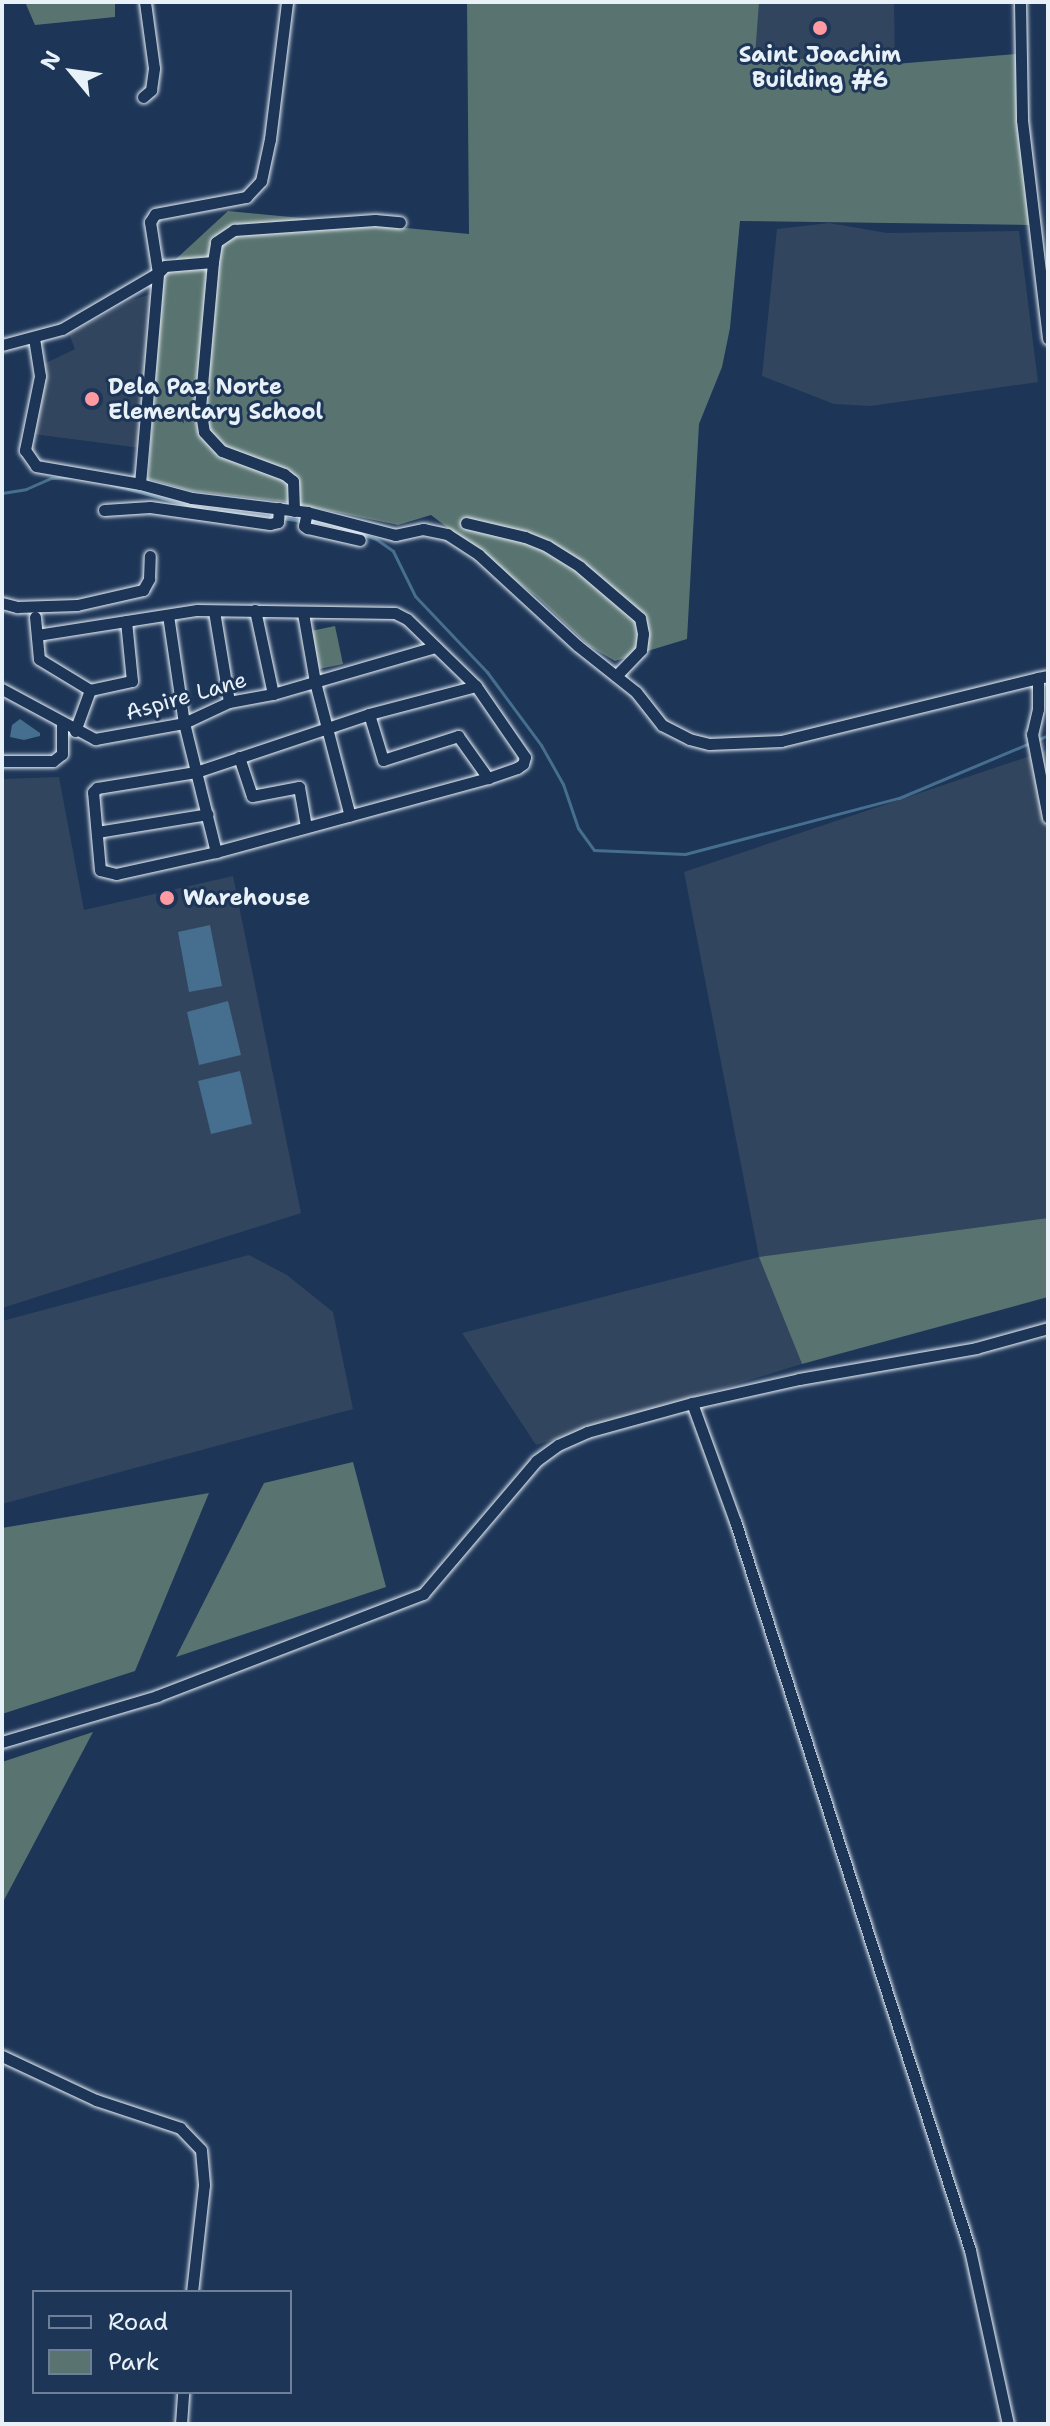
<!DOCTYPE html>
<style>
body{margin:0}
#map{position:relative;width:1050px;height:2426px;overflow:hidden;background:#1d3557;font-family:"Shantell Sans",sans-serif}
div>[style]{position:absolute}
.built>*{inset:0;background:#32455e}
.green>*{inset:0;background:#597370}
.water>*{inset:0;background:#466e8e}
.stream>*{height:3px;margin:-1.5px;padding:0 1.5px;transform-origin:1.5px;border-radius:1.5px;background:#466e8e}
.roads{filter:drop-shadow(0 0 2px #e8f1f8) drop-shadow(0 0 2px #e8f1f8)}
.minor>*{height:11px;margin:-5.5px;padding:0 5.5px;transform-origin:5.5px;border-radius:5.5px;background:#1d3557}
.dots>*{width:22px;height:22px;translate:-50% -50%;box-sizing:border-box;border:4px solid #1d3557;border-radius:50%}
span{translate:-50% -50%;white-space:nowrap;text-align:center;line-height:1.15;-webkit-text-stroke:6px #1d3557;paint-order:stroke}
.poi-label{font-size:22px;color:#e8f1f8;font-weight:700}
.left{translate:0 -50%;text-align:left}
.street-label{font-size:22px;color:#e8f1f8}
.frame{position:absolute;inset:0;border:4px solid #e8f1f8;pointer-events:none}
.legend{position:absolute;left:32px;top:2290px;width:260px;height:104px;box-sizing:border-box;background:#1d3557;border:2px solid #6e8097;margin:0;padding:10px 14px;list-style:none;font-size:24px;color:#e8f1f8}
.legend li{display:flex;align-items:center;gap:16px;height:40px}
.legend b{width:40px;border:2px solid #6e8097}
.north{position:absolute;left:32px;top:32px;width:80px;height:80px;-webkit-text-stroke:6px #1d3557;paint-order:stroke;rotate:299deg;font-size:22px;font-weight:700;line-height:32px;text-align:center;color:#e8f1f8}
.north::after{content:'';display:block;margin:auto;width:28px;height:36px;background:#e8f1f8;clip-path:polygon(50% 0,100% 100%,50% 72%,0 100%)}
</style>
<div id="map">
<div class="built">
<i style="clip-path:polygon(758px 2px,894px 2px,895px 64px,754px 56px)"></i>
<i style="clip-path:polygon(829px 223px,887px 233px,1019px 231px,1038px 382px,871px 406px,834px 404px,762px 376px,777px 229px)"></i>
<i style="clip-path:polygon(155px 293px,141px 448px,33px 434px,44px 364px,75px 349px,69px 334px,132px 300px)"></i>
<i style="clip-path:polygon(1048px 750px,1048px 1218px,760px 1257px,802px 1364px,536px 1445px,462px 1333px,759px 1257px,684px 872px)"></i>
<i style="clip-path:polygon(59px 777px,84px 910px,233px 876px,301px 1213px,2px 1308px,2px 779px)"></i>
<i style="clip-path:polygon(249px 1255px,287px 1275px,333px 1312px,353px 1409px,2px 1504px,2px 1321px)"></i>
</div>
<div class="green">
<i style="clip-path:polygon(25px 2px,115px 2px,115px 17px,35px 25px)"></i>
<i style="clip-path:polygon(467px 2px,759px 2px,755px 56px,895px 64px,1016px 54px,1029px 225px,740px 221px,730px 328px,722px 367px,699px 424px,687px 639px,615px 661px,589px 646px,537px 597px,431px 515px,398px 525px,287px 502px,192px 491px,148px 479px,163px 271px,228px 211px,469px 234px)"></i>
<i style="clip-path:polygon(335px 626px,343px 664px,319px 669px,311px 631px)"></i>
<i style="clip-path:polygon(1048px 1218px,1048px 1297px,802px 1364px,759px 1257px)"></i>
<i style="clip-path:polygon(353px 1462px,386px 1587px,176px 1657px,264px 1483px)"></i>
<i style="clip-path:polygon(209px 1493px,135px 1671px,2px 1714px,2px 1528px)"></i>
<i style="clip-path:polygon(93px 1732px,2px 1904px,2px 1762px)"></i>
</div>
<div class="water">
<i style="clip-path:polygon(20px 719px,40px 733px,40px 736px,24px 740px,10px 737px,12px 725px)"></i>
<i style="clip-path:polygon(210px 925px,222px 986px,189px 992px,178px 932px)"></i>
<i style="clip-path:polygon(228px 1001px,241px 1055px,199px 1065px,187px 1012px)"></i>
<i style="clip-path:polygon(240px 1071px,252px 1124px,211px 1134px,198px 1081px)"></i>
</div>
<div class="stream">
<i style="left:110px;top:484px;width:100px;rotate:15deg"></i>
<i style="left:2px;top:493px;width:24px;rotate:-9deg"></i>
<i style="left:26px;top:489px;width:27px;rotate:-24deg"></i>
<i style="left:51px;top:478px;width:20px;rotate:-3deg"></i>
<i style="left:218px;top:511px;width:56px;rotate:6.1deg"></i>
<i style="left:282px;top:518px;width:20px;rotate:9deg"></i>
<i style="left:310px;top:521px;width:22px;rotate:8deg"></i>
<i style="left:332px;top:524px;width:46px;rotate:18.8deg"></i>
<i style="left:376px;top:539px;width:21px;rotate:35deg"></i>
<i style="left:393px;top:551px;width:50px;rotate:63.9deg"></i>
<i style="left:415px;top:596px;width:105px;rotate:46.5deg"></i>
<i style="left:487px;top:672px;width:91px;rotate:53.5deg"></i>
<i style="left:541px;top:745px;width:45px;rotate:60.6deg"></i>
<i style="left:563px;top:784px;width:46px;rotate:71.2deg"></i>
<i style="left:578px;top:828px;width:27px;rotate:54deg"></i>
<i style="left:594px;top:850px;width:91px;rotate:2.5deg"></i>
<i style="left:685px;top:854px;width:221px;rotate:-14.7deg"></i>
<i style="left:899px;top:798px;width:142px;rotate:-22.8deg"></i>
<i style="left:1037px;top:740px;width:12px;rotate:-24deg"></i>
</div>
<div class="roads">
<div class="minor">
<i style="left:1020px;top:2px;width:118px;rotate:89deg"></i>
<i style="left:1022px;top:120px;width:220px;rotate:83.2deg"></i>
<i style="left:143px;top:97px;width:11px;rotate:-41deg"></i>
<i style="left:151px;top:90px;width:22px;rotate:-82deg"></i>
<i style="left:154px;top:68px;width:67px;rotate:-97.8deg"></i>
<i style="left:213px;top:262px;width:146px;rotate:95.1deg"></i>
<i style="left:200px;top:407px;width:25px;rotate:81deg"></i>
<i style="left:204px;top:432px;width:26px;rotate:47deg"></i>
<i style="left:222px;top:451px;width:66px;rotate:20.4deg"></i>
<i style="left:284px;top:474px;width:11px;rotate:38deg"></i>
<i style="left:293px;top:481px;width:30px;rotate:88deg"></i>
<i style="left:34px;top:338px;width:38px;rotate:81deg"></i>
<i style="left:40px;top:376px;width:76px;rotate:101.5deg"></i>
<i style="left:25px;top:450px;width:19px;rotate:55deg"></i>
<i style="left:36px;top:466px;width:106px;rotate:9.8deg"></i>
<i style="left:140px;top:484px;width:54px;rotate:15.1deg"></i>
<i style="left:192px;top:498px;width:116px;rotate:6.9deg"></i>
<i style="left:307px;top:512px;width:91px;rotate:14.6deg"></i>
<i style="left:395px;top:535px;width:29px;rotate:-12deg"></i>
<i style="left:423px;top:529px;width:25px;rotate:12deg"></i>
<i style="left:447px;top:534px;width:38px;rotate:33deg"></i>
<i style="left:479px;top:555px;width:134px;rotate:42.6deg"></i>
<i style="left:578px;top:646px;width:74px;rotate:38.4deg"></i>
<i style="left:636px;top:692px;width:42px;rotate:51.8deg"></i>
<i style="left:662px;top:725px;width:30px;rotate:27deg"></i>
<i style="left:689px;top:739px;width:21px;rotate:14deg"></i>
<i style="left:709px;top:744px;width:72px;rotate:-2.4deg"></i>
<i style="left:781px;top:741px;width:265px;rotate:-13.8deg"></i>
<i style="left:2px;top:345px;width:62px;rotate:-14.9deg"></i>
<i style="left:62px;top:329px;width:111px;rotate:-30.3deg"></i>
<i style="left:158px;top:273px;width:10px;rotate:-45deg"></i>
<i style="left:165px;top:266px;width:48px;rotate:-4.8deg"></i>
<i style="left:213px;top:262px;width:20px;rotate:-81deg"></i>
<i style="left:216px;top:242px;width:22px;rotate:-34deg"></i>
<i style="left:234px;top:230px;width:141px;rotate:-4.1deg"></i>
<i style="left:375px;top:220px;width:25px;rotate:5deg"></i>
<i style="left:140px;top:484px;width:212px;rotate:-85.1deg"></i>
<i style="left:158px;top:273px;width:52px;rotate:-98.9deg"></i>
<i style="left:150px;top:222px;width:9px;rotate:-58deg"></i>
<i style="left:155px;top:214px;width:93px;rotate:-10.6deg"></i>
<i style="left:246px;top:197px;width:22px;rotate:-47deg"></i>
<i style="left:261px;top:181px;width:43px;rotate:-77.9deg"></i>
<i style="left:270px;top:139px;width:138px;rotate:-82.9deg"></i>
<i style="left:104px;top:510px;width:46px;rotate:-3.7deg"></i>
<i style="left:150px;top:507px;width:121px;rotate:8.1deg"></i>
<i style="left:270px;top:524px;width:8px;rotate:-14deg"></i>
<i style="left:278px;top:522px;width:14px;rotate:-86deg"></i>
<i style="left:307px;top:512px;width:14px;rotate:102deg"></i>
<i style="left:304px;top:526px;width:4px;rotate:34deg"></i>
<i style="left:307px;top:528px;width:54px;rotate:12.8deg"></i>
<i style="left:466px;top:523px;width:61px;rotate:13.3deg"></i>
<i style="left:525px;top:537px;width:24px;rotate:22deg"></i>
<i style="left:547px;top:546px;width:39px;rotate:32deg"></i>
<i style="left:580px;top:567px;width:79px;rotate:40.4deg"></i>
<i style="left:640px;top:618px;width:16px;rotate:79deg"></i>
<i style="left:643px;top:634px;width:16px;rotate:97deg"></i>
<i style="left:641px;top:650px;width:36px;rotate:134deg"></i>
<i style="left:2px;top:603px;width:16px;rotate:15deg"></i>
<i style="left:17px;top:607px;width:60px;rotate:-1.9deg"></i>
<i style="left:77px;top:605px;width:68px;rotate:-12.8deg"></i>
<i style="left:143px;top:590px;width:13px;rotate:-61deg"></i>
<i style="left:149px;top:579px;width:23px;rotate:-88deg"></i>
<i style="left:255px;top:610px;width:86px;rotate:77.9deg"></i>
<i style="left:214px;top:611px;width:92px;rotate:80.6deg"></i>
<i style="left:303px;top:613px;width:70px;rotate:80.1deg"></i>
<i style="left:315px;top:682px;width:138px;rotate:75.4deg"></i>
<i style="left:168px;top:615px;width:109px;rotate:81.6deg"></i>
<i style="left:184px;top:723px;width:133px;rotate:76.1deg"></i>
<i style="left:35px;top:617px;width:42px;rotate:84.6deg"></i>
<i style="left:39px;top:659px;width:60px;rotate:31.3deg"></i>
<i style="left:37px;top:635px;width:162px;rotate:-8.9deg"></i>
<i style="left:197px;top:610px;width:198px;rotate:0.9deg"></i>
<i style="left:395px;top:613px;width:13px;rotate:27deg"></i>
<i style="left:407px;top:619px;width:96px;rotate:44.2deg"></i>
<i style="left:476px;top:686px;width:111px;rotate:165.3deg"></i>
<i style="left:1048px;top:676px;width:10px;rotate:169deg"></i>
<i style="left:1038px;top:678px;width:31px;rotate:90deg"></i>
<i style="left:1038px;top:709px;width:26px;rotate:103deg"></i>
<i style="left:1032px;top:734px;width:85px;rotate:79.1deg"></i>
<i style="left:476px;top:686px;width:86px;rotate:55.4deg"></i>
<i style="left:525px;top:757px;width:7px;rotate:106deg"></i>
<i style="left:523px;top:764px;width:7px;rotate:146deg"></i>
<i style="left:517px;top:768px;width:31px;rotate:161deg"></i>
<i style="left:488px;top:778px;width:282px;rotate:164.8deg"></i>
<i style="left:216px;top:852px;width:102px;rotate:167.6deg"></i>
<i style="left:116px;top:874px;width:16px;rotate:-166deg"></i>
<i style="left:100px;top:870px;width:78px;rotate:-95.1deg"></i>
<i style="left:93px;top:792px;width:6px;rotate:-45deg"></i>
<i style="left:97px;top:788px;width:100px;rotate:-9.2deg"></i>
<i style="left:196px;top:772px;width:182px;rotate:-18.5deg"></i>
<i style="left:369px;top:714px;width:48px;rotate:73.1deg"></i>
<i style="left:383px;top:760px;width:79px;rotate:-17.7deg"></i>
<i style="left:458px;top:736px;width:52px;rotate:54.5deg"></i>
<i style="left:2px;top:689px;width:106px;rotate:28.3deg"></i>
<i style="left:95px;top:739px;width:90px;rotate:-10.2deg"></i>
<i style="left:184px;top:723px;width:50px;rotate:-25deg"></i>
<i style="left:229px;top:702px;width:45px;rotate:-10.3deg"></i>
<i style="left:273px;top:694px;width:169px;rotate:-16.2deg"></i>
<i style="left:75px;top:731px;width:44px;rotate:-69.9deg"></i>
<i style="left:90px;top:690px;width:43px;rotate:-12.1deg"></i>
<i style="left:132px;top:681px;width:60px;rotate:-95.7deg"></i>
<i style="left:239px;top:757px;width:41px;rotate:71.6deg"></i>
<i style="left:252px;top:796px;width:48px;rotate:-10.8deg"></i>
<i style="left:299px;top:787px;width:40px;rotate:80deg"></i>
<i style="left:2px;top:761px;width:51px"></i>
<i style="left:53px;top:761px;width:11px;rotate:-38deg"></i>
<i style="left:62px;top:754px;width:30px;rotate:-90deg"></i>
<i style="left:97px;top:832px;width:112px;rotate:-9.2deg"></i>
<i style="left:692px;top:1403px;width:126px;rotate:70deg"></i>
<i style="left:735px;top:1521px;width:766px;rotate:72.13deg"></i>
<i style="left:970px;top:2250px;width:178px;rotate:77.7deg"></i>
<i style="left:2px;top:1742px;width:162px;rotate:-16.5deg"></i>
<i style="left:157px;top:1696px;width:285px;rotate:-21deg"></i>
<i style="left:423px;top:1594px;width:175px;rotate:-49.6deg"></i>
<i style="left:536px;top:1461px;width:27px;rotate:-36deg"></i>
<i style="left:558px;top:1445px;width:32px;rotate:-24deg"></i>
<i style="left:587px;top:1432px;width:109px;rotate:-15.4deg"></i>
<i style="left:692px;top:1403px;width:110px;rotate:-12.6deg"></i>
<i style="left:799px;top:1379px;width:180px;rotate:-9.9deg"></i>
<i style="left:976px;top:1348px;width:75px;rotate:-15.5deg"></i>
<i style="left:2px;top:2056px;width:104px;rotate:25.1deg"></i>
<i style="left:96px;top:2100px;width:89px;rotate:18.4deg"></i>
<i style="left:180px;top:2128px;width:30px;rotate:46deg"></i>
<i style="left:201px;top:2150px;width:35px;rotate:85deg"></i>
<i style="left:204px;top:2185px;width:108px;rotate:96.4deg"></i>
<i style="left:181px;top:2424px;width:32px;rotate:-86deg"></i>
</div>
</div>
<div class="dots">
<i style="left:820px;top:28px;background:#ff9aa2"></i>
<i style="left:92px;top:399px;background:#ff9aa2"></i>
<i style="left:167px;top:898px;background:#ff9aa2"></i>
</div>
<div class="poi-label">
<span style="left:820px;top:67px">Saint Joachim<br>Building #6</span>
<span class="left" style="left:108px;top:399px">Dela Paz Norte<br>Elementary School</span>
<span class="left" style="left:183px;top:898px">Warehouse</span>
</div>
<div class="street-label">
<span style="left:186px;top:696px;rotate:-16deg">Aspire Lane</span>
</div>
<div class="frame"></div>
<ul class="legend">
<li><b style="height:10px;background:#1d3557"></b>Road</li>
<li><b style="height:22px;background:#597370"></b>Park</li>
</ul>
<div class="north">N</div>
</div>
